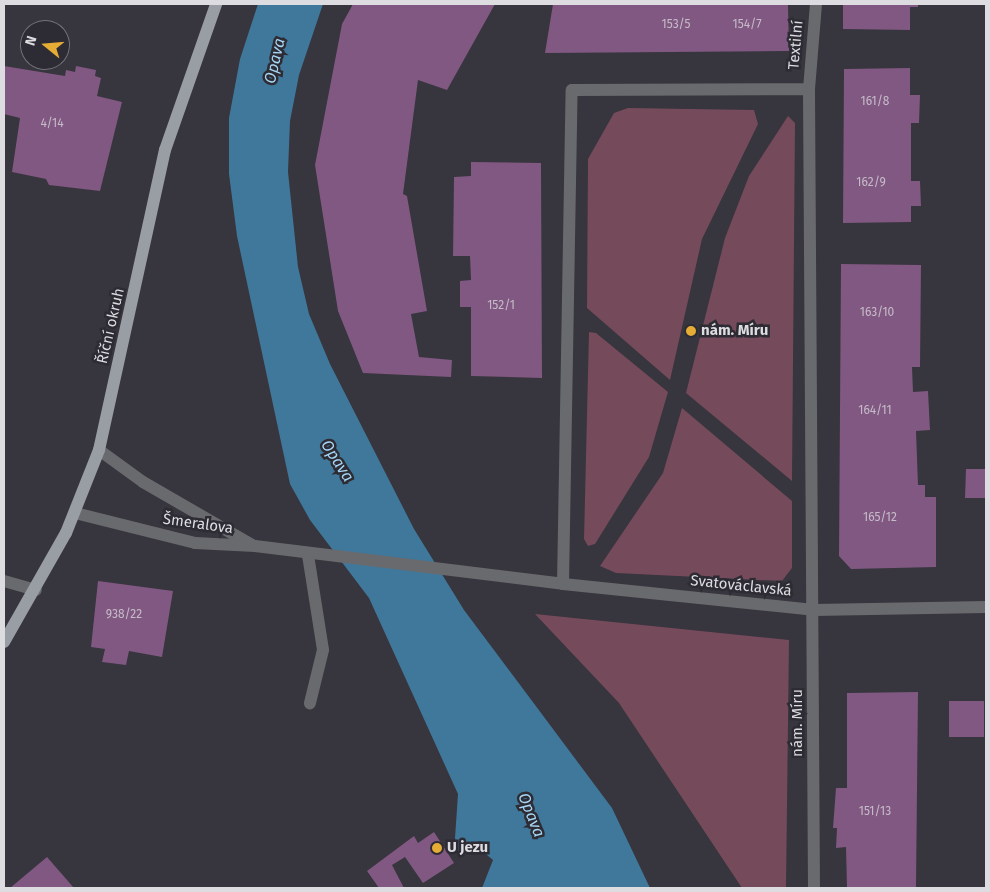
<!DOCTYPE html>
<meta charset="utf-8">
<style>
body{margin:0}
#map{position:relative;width:990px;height:892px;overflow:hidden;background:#37353d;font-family:"Fira Sans",sans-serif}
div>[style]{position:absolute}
.green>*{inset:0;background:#754a5b}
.water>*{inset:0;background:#40789b}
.building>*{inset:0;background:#805882}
.minor>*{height:12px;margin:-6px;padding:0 6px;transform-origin:6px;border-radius:6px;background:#696a6e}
.major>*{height:12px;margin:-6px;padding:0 6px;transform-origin:6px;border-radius:6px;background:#999da4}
.dots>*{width:14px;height:14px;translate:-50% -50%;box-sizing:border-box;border:2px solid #2d2b33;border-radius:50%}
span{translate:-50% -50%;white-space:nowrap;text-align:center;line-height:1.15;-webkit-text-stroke:5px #2d2b33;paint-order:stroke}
.number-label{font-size:12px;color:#c6bbc9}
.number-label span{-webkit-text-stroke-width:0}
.street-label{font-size:15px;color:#dddce1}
.poi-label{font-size:15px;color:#dddce1;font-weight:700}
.left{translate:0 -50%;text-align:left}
.water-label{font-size:16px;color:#a7d7f6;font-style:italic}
.frame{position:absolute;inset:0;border:5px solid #dddce1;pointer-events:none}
.north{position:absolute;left:20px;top:20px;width:50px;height:50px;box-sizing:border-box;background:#2d2b33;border:1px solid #737279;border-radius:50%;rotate:287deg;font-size:14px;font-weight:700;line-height:20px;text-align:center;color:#dddce1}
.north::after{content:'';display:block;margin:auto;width:18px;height:22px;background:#e6ad36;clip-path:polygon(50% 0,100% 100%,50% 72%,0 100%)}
</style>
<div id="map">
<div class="green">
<i style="clip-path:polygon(628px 108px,754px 110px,758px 124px,702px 239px,670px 380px,587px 308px,588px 159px,614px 113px)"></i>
<i style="clip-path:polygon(788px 116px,795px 123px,792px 481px,686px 393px,725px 238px,749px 176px)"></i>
<i style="clip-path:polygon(589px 332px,596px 333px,668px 392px,649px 457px,595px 544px,588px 546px,584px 539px)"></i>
<i style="clip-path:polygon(682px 408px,792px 501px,792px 568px,782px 581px,616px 573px,600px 566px,663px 473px)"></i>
<i style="clip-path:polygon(535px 614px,789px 640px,786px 888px,742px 888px,619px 703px)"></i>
</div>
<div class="water">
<i style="clip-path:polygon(258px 4px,323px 4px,299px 75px,290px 121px,288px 172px,298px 267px,309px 314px,330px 364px,414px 529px,464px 610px,612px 808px,650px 888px,482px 888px,493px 860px,480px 849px,460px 856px,455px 838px,458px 794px,369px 598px,310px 520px,290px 484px,237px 236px,229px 174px,229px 118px,240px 59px)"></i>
</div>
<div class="building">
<i style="clip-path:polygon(353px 4px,495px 4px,447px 90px,418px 80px,403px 194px,407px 196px,427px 311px,411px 314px,419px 357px,452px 360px,451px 377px,363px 373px,338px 311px,315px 165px,342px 24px)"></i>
<i style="clip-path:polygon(553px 4px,788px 5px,789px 51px,545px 53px)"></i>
<i style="clip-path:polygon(843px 4px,918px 4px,918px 7px,910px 7px,910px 30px,843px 29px)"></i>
<i style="clip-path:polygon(4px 66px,65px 76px,66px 70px,75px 72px,76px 66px,96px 70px,95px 76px,101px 78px,97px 96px,122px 102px,100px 191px,49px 185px,46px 179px,12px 172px,20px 118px,4px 114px)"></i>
<i style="clip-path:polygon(910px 68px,910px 95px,920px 95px,919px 123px,911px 123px,911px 181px,920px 181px,921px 206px,911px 206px,911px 222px,843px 223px,844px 69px)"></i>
<i style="clip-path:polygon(471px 162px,541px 163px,542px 378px,471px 376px,471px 307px,460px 307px,460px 281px,471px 280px,470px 256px,453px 256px,454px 177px,471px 176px)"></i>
<i style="clip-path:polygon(841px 264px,921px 265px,920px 367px,912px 367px,913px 392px,928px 391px,930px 430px,916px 431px,918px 485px,925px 485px,925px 497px,936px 497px,936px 567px,851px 569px,839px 556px)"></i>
<i style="clip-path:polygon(966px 469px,986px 469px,986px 498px,965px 498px)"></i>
<i style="clip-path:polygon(98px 581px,173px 591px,162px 657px,129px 651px,126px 665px,102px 662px,105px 649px,91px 647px)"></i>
<i style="clip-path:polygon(918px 692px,916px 888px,847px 888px,846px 847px,836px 848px,837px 828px,833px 828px,836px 788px,847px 788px,847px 693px)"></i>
<i style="clip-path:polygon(949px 701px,984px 701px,984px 737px,949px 737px)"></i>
<i style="clip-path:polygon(434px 832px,454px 863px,423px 883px,405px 857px,392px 865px,404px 888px,379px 888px,367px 871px,414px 836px,418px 843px)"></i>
<i style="clip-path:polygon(47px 857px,74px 888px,10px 888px)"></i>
</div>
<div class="minor">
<i style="left:99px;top:450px;width:54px;rotate:36deg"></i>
<i style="left:143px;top:482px;width:126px;rotate:30deg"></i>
<i style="left:75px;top:513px;width:124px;rotate:14deg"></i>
<i style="left:195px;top:543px;width:60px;rotate:2.9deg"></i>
<i style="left:255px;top:546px;width:310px;rotate:7deg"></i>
<i style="left:563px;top:584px;width:252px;rotate:5.9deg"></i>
<i style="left:814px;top:610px;width:172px;rotate:-1deg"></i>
<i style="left:308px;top:555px;width:96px;rotate:81deg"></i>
<i style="left:323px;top:650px;width:55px;rotate:103.8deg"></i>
<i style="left:4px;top:581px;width:33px;rotate:16deg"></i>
<i style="left:563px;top:584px;width:494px;rotate:-89deg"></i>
<i style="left:572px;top:90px;width:237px;rotate:-0.2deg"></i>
<i style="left:814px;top:888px;width:799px;rotate:-90.36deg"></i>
<i style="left:809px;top:89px;width:85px;rotate:-85.3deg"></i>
</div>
<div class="major">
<i style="left:4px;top:642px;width:125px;rotate:-60.4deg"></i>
<i style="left:66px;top:533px;width:89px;rotate:-68.3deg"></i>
<i style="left:99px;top:450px;width:307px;rotate:-77.6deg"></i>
<i style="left:165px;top:150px;width:155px;rotate:-70.7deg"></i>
</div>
<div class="dots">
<i style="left:691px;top:331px;background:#e6ad36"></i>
<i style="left:437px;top:848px;background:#e6ad36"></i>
</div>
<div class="number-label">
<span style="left:676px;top:25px">153/5</span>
<span style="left:747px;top:25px">154/7</span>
<span style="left:875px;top:102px">161/8</span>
<span style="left:52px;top:124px">4/14</span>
<span style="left:871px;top:183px">162/9</span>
<span style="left:501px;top:306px">152/1</span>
<span style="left:877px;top:313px">163/10</span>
<span style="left:875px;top:411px">164/11</span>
<span style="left:880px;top:518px">165/12</span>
<span style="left:124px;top:615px">938/22</span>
<span style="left:875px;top:812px">151/13</span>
</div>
<div class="street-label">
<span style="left:796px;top:45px;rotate:-85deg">Textilní</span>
<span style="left:111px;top:326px;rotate:-77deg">Říční okruh</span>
<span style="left:198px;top:524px;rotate:8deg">Šmeralova</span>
<span style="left:741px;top:586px;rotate:6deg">Svatováclavská</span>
<span style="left:798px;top:723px;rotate:-90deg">nám. Míru</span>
</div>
<div class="poi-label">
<span class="left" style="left:701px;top:331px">nám. Míru</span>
<span class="left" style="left:447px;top:848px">U jezu</span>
</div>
<div class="water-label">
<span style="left:275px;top:61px;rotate:-77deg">Opava</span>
<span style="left:337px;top:461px;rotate:57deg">Opava</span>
<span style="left:531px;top:815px;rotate:68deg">Opava</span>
</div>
<div class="frame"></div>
<div class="north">N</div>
</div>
